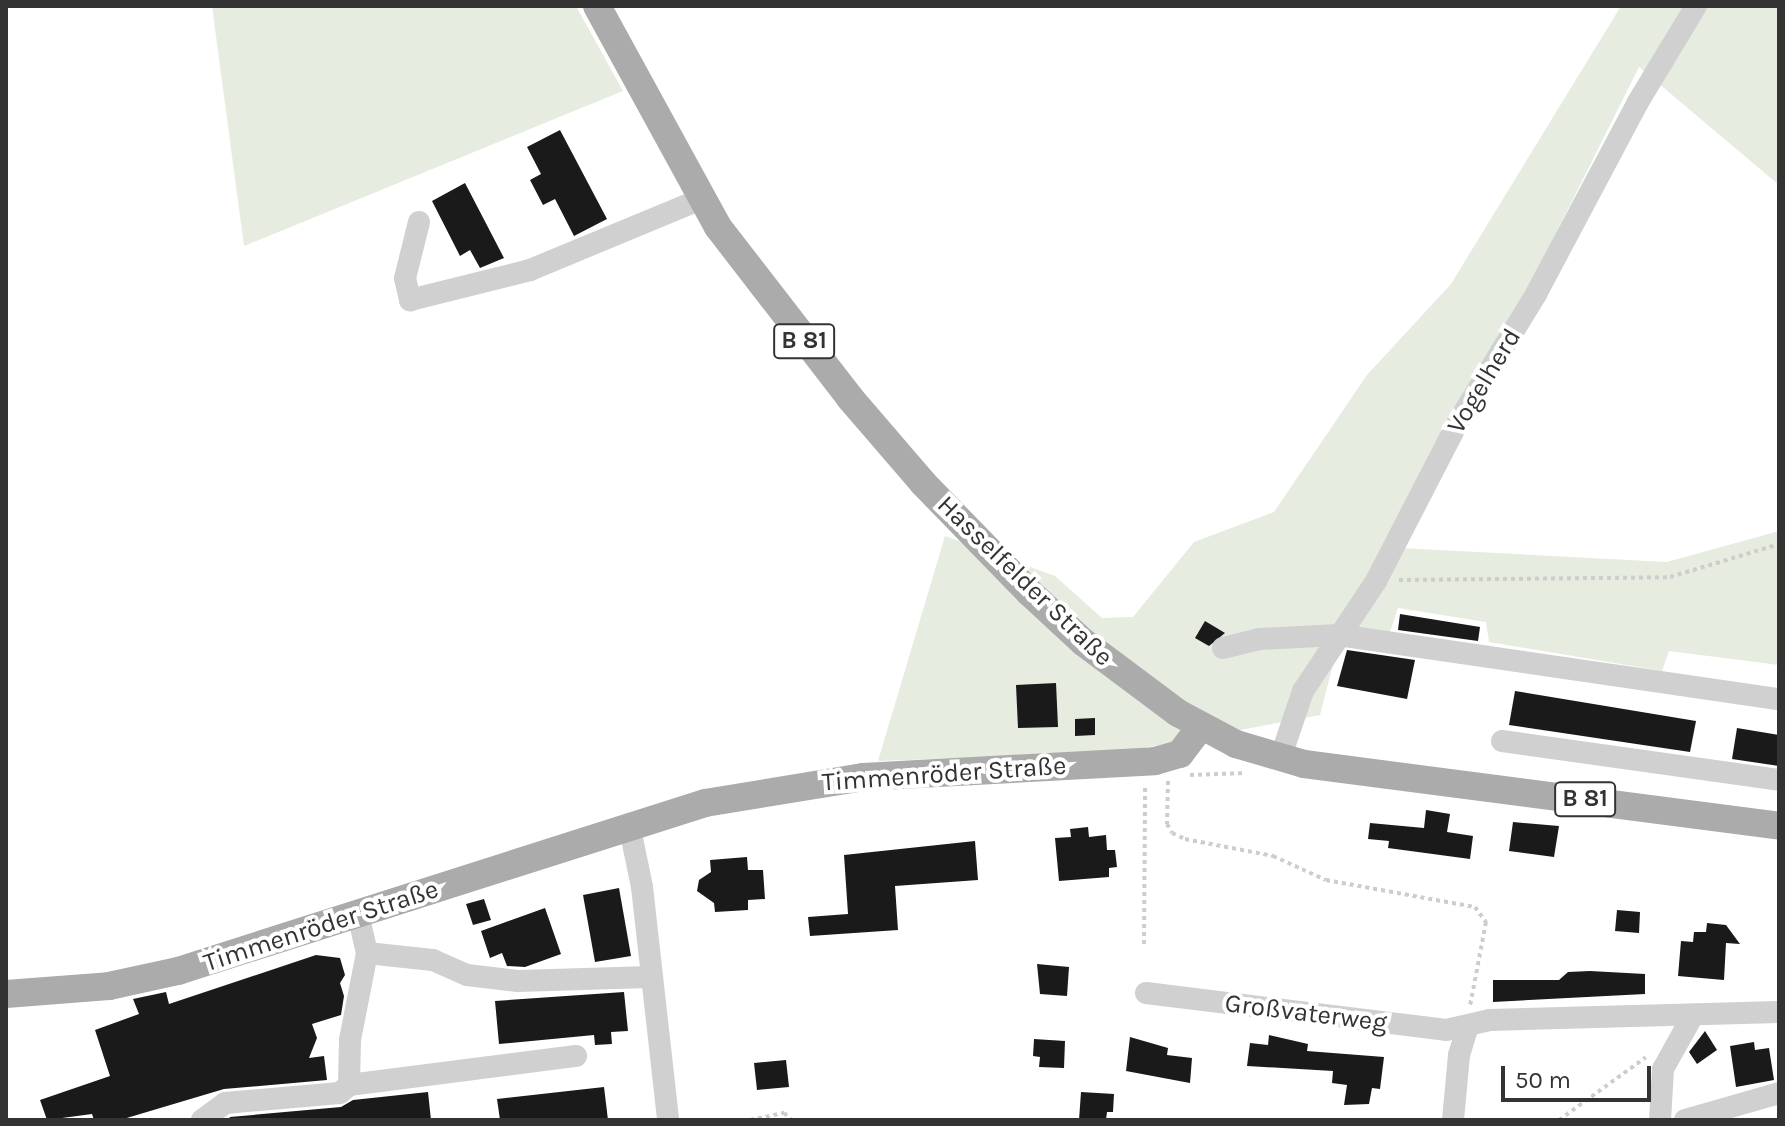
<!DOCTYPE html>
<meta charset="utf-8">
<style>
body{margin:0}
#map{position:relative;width:1785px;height:1126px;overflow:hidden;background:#fff;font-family:Karla,sans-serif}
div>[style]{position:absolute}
.green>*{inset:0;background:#e6ecdf}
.building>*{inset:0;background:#1a1a1a}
.path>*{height:4px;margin-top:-2px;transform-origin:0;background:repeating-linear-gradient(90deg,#cdcdcd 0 4px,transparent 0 8px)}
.minor>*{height:22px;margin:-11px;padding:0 11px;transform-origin:11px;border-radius:11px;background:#d0d0d0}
.major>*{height:28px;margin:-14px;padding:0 14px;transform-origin:14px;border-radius:14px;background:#ababab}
span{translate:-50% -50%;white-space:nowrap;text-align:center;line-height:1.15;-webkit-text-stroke:8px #fff;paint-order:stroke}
.shield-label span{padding:2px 6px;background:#fff;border:2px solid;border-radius:6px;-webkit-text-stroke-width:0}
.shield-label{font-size:24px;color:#333;font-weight:700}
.street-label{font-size:26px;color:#333}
.frame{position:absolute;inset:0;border:8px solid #333;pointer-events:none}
.scale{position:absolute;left:1501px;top:1066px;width:150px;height:36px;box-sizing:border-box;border:4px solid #333;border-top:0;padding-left:10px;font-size:24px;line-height:28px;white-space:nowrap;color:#333;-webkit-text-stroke:6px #fff;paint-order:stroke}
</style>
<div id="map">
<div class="green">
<i style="clip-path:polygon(212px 6px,576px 6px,623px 91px,244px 246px)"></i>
<i style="clip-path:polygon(1621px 6px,1779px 6px,1779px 185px,1639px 67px,1541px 263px,1381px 547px,1667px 562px,1779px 531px,1779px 665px,1669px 651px,1662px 671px,1489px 642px,1486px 622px,1398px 608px,1390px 632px,1337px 649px,1320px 715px,1122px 752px,878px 761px,945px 536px,1055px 576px,1102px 618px,1133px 617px,1194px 542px,1274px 512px,1367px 375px,1451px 284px)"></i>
</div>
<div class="building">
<i style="clip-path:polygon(560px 130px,607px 219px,574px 236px,555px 199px,543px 205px,530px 180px,541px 174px,527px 147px)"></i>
<i style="clip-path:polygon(465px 183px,504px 258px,480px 268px,470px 250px,460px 256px,432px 201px)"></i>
<i style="clip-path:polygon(1400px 614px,1480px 627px,1478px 641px,1398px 630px)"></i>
<i style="clip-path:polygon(1205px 621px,1225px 633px,1209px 646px,1195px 638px)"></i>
<i style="clip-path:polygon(1347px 650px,1415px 660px,1407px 699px,1337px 686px)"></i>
<i style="clip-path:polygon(1056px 683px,1058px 727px,1018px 728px,1016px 685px)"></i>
<i style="clip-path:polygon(1515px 691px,1696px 721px,1690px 752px,1509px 725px)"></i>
<i style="clip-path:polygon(1095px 718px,1095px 735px,1075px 736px,1075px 719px)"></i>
<i style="clip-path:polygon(1737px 728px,1779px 735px,1779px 766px,1732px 759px)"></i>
<i style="clip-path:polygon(1426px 810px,1450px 814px,1447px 832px,1473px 836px,1470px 859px,1388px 848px,1389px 841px,1368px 839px,1370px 823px,1424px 828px)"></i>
<i style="clip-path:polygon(1513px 822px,1559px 826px,1554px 857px,1509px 851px)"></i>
<i style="clip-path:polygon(1088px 827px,1089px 837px,1106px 835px,1107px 850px,1115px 850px,1117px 867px,1109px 868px,1109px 877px,1059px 881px,1055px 838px,1071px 837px,1070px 829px)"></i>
<i style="clip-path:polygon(975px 841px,978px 880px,895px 886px,898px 930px,810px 936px,808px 917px,848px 914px,844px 855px)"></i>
<i style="clip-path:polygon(747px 857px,748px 870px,763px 870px,765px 899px,748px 900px,748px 910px,715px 912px,714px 903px,697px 891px,699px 880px,711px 872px,710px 860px)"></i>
<i style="clip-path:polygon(619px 888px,631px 956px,595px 962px,583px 895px)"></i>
<i style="clip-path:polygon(484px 899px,491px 920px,473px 925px,466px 904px)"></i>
<i style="clip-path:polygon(545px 908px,561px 954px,525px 967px,507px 966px,502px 953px,490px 958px,481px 931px)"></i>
<i style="clip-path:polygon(1617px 910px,1640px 912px,1639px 933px,1615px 931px)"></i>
<i style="clip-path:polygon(1707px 923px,1726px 925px,1740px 944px,1726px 943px,1724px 980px,1678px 976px,1681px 941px,1693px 942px,1694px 932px,1706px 932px)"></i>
<i style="clip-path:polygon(316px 955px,340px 958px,345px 975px,340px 983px,344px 996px,341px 1015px,312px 1024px,317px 1038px,309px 1058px,324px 1056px,327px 1080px,224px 1089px,120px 1120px,94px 1120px,92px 1114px,47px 1120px,40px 1100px,110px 1076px,95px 1030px,139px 1014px,133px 999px,166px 992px,169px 1004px)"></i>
<i style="clip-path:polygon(1037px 964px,1069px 967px,1067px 996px,1040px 994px)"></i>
<i style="clip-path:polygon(1590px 971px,1645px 974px,1645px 994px,1493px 1002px,1493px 980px,1559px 980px,1568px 972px)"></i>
<i style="clip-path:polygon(624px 992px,628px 1031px,611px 1032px,612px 1044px,595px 1045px,594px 1035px,499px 1044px,495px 1001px)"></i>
<i style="clip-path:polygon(1705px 1031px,1717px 1050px,1697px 1064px,1689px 1052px)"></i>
<i style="clip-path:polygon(1269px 1035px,1308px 1044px,1307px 1051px,1384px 1057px,1380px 1089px,1372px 1088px,1369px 1104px,1344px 1105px,1347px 1085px,1332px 1083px,1333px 1071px,1247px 1066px,1250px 1043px,1268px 1045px)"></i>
<i style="clip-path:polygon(1130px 1037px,1168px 1048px,1167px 1055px,1192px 1058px,1190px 1083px,1126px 1071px)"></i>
<i style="clip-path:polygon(1034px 1039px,1065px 1041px,1064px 1068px,1039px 1067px,1040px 1057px,1033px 1056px)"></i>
<i style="clip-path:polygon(1754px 1042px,1755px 1050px,1769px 1048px,1774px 1080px,1736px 1087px,1730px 1046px)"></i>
<i style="clip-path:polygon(786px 1060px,789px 1087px,757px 1090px,754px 1063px)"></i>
<i style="clip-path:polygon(604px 1087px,608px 1120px,500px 1120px,497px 1099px)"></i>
<i style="clip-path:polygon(428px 1092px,431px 1120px,228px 1120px,230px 1117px,341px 1107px,353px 1100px)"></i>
<i style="clip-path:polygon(1081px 1092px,1114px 1094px,1113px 1112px,1107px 1112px,1106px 1120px,1079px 1120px)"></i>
</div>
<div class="path">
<i style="left:1399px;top:580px;width:271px;rotate:-0.6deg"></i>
<i style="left:1670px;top:577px;width:114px;rotate:-16.8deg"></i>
<i style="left:1190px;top:775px;width:56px;rotate:-2deg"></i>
<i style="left:1168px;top:781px;width:43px;rotate:91.3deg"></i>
<i style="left:1167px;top:824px;width:10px;rotate:61deg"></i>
<i style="left:1172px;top:833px;width:14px;rotate:25deg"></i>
<i style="left:1185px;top:839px;width:90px;rotate:10.9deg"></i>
<i style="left:1273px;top:856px;width:58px;rotate:24.4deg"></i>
<i style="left:1326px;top:880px;width:151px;rotate:10.3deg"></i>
<i style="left:1475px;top:907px;width:19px;rotate:54deg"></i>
<i style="left:1486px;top:922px;width:86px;rotate:100.8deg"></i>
<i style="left:1144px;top:944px;width:159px;rotate:-89.6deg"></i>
<i style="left:750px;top:1120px;width:35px;rotate:-12deg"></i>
<i style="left:784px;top:1113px;width:11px;rotate:41deg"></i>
<i style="left:1559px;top:1120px;width:107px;rotate:-35.9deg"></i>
</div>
<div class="minor">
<i style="left:419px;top:222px;width:58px;rotate:104deg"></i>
<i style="left:405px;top:278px;width:23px;rotate:77deg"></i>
<i style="left:410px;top:300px;width:124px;rotate:-14deg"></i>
<i style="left:530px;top:270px;width:185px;rotate:-22.5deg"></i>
<i style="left:1223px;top:648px;width:37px;rotate:-14deg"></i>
<i style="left:1259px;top:639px;width:79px;rotate:-2.9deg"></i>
<i style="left:1338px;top:635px;width:446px;rotate:8.3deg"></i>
<i style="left:1502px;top:741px;width:280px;rotate:8deg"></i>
<i style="left:1280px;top:759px;width:72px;rotate:-71.3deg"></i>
<i style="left:1303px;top:691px;width:132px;rotate:-56.4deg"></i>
<i style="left:1376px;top:581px;width:179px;rotate:-62.7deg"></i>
<i style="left:1458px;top:422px;width:150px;rotate:-58.6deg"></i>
<i style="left:1536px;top:294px;width:217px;rotate:-62deg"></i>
<i style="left:1638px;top:102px;width:112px;rotate:-58.9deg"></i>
<i style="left:629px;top:824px;width:64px;rotate:78.3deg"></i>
<i style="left:642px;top:887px;width:234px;rotate:83.6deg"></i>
<i style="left:358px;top:914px;width:40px;rotate:77deg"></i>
<i style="left:367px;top:953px;width:89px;rotate:101.1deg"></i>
<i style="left:350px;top:1040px;width:45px;rotate:91.3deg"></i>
<i style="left:349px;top:1085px;width:229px;rotate:-7.3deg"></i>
<i style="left:367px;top:953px;width:66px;rotate:6.1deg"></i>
<i style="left:433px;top:960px;width:37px;rotate:24deg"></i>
<i style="left:467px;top:975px;width:51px;rotate:6.7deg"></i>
<i style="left:518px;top:981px;width:132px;rotate:-1.7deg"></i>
<i style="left:1146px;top:993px;width:302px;rotate:7deg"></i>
<i style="left:1446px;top:1030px;width:45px;rotate:-12.8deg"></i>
<i style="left:1490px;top:1020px;width:289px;rotate:-1.6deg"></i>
<i style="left:202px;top:1120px;width:29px;rotate:-36deg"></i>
<i style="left:225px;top:1103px;width:115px;rotate:-5deg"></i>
<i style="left:340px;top:1093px;width:12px;rotate:-42deg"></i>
<i style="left:1453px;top:1120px;width:65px;rotate:-84.7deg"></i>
<i style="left:1459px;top:1055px;width:28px;rotate:-73deg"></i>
<i style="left:1660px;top:1120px;width:51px;rotate:-86.6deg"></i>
<i style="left:1663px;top:1069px;width:60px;rotate:-60.9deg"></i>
<i style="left:1685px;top:1120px;width:98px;rotate:-16deg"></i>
</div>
<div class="major">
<i style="left:597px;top:6px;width:252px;rotate:61.3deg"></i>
<i style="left:718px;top:227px;width:216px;rotate:52.3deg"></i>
<i style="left:850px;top:398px;width:112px;rotate:49.3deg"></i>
<i style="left:923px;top:483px;width:152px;rotate:45.8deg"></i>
<i style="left:1029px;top:592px;width:74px;rotate:42.8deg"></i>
<i style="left:1083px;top:642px;width:119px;rotate:36.8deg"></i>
<i style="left:1178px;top:713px;width:66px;rotate:28.1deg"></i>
<i style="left:1236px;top:744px;width:71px;rotate:16.4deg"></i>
<i style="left:1304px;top:764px;width:479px;rotate:7.4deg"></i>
<i style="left:6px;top:994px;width:103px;rotate:-4.4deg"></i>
<i style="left:109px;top:986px;width:71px;rotate:-12.3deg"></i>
<i style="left:178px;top:971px;width:553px;rotate:-17.68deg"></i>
<i style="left:705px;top:803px;width:160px;rotate:-9.3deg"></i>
<i style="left:863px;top:777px;width:292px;rotate:-3.1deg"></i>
<i style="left:1155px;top:761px;width:26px;rotate:-16deg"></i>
<i style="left:1180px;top:754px;width:34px;rotate:-53deg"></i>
</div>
<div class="shield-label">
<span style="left:804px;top:341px">B 81</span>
<span style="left:1585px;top:799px">B 81</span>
</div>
<div class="street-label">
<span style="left:1484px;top:381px;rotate:-59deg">Vogelherd</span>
<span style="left:1025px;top:581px;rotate:44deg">Hasselfelder Straße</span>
<span style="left:944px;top:774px;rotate:-4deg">Timmenröder Straße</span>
<span style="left:321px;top:926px;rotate:-18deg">Timmenröder Straße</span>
<span style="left:1306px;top:1013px;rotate:7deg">Großvaterweg</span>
</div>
<div class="frame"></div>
<div class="scale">50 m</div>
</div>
